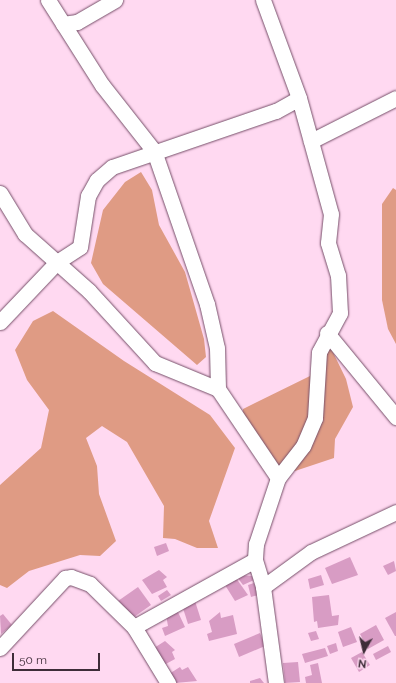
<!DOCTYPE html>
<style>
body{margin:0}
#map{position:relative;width:396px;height:683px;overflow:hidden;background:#ffd9f1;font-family:Raleway,sans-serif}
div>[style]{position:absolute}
.forest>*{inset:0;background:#df9b84}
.building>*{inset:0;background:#d89cc4}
.roads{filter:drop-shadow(0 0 1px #764f69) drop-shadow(0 0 1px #764f69)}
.minor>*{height:15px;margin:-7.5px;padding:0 7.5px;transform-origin:7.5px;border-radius:7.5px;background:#fff}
span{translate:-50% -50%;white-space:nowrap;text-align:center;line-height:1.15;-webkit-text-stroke:3px #ffd9f1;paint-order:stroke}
.north{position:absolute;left:344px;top:631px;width:40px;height:40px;-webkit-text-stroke:3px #ffd9f1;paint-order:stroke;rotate:188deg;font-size:11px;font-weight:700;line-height:16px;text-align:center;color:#3e2c38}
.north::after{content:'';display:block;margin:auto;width:14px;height:18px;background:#3e2c38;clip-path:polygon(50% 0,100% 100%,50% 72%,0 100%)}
.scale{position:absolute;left:12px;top:653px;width:88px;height:18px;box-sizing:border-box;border:2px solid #3e2c38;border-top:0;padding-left:5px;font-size:12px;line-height:14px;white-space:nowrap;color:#3e2c38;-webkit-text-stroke:3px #ffd9f1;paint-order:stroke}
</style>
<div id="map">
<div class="forest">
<i style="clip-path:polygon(141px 172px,152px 190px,159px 225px,185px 272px,204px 339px,206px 357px,197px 365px,103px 284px,91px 263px,103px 210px,125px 182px)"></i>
<i style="clip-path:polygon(393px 188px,396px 190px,396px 344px,388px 329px,382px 300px,382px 204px)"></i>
<i style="clip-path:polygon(53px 311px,124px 361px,210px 415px,235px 448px,209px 521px,218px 548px,197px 548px,175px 539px,163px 538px,164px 506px,127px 442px,102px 426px,86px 438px,97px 466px,99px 494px,116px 541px,100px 556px,80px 555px,29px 571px,7px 588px,0 585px,0 485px,41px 448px,49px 410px,27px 380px,15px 350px,33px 321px)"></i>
<i style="clip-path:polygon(327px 340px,346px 379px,353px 407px,335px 439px,334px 458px,295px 471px,277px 465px,243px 419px,243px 409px,310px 376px,315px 357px)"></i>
</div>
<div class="building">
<i style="clip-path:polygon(166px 543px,169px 551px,157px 556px,154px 547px)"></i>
<i style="clip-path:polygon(350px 557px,358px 575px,332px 584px,325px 568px)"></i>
<i style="clip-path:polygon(394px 561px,396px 571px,388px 575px,383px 566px)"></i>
<i style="clip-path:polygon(159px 570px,167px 577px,163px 580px,167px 587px,152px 594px,142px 580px)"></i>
<i style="clip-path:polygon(240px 575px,252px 576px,254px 580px,243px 585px,237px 577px)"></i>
<i style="clip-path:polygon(321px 575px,324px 585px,310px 589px,308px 579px)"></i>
<i style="clip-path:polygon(236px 578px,248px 595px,235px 601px,225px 585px)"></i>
<i style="clip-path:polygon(254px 583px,258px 595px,251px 597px,248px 585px)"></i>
<i style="clip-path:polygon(138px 587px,151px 605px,134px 617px,118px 601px)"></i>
<i style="clip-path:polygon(167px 590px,171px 595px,161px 601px,158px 596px)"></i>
<i style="clip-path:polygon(329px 595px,332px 616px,339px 615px,338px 625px,318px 628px,317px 621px,314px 622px,312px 597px)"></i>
<i style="clip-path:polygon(195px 601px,201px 620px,188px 624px,182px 605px)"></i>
<i style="clip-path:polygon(177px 610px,185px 627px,165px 636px,162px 628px,168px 626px,166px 615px)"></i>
<i style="clip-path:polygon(220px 612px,221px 618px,233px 615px,237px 634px,209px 641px,207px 634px,212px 632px,209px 621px)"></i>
<i style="clip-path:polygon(396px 612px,396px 636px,395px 636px,385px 618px)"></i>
<i style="clip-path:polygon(3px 614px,12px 625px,1px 634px,0 616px)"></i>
<i style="clip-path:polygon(376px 625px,384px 640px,368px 649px,360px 634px)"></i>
<i style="clip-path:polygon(351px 627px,357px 642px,343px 647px,338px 632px)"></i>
<i style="clip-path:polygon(316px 631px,319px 639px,311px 641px,308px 633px)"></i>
<i style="clip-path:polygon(260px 633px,265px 646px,239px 657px,234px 644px)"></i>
<i style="clip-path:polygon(165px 641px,175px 650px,172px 652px,175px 659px,164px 665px,154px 648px)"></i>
<i style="clip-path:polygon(336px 643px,338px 651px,330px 654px,327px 646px)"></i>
<i style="clip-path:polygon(388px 646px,391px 652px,376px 660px,373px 654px)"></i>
<i style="clip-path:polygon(325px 648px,328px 656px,305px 663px,302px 654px)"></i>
<i style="clip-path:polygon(362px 652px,370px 665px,359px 672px,351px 658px)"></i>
<i style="clip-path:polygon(298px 662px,300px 682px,285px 683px,283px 663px)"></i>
<i style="clip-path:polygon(318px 663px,322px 683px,306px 683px,305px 677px,312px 675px,310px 665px)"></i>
<i style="clip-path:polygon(180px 667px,182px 670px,188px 667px,197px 681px,175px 683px,169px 674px)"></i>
<i style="clip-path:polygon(260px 678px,264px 683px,250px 683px,250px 681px)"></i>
</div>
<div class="roads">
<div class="minor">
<i style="left:48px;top:0;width:101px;rotate:57.6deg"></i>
<i style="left:102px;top:85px;width:84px;rotate:51.8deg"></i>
<i style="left:154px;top:151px;width:162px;rotate:70.9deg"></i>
<i style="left:207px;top:304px;width:45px;rotate:77.2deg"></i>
<i style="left:217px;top:348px;width:41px;rotate:88.6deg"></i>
<i style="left:218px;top:389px;width:107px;rotate:56deg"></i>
<i style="left:263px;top:0;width:104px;rotate:69.8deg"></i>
<i style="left:299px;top:98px;width:120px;rotate:74.6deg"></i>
<i style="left:331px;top:214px;width:29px;rotate:96deg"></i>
<i style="left:328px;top:243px;width:34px;rotate:73deg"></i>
<i style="left:338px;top:275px;width:38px;rotate:87deg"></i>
<i style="left:340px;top:313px;width:44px;rotate:118.3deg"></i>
<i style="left:319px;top:352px;width:66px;rotate:93.5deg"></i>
<i style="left:315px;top:418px;width:30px;rotate:113deg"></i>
<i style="left:303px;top:446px;width:41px;rotate:128deg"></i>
<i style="left:278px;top:478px;width:70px;rotate:108.4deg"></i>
<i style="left:256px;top:544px;width:16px;rotate:94deg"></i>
<i style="left:255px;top:560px;width:28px;rotate:73deg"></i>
<i style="left:263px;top:587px;width:97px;rotate:82.3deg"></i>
<i style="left:63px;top:24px;width:14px;rotate:-8deg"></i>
<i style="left:77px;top:22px;width:44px;rotate:-30.1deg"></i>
<i style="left:311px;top:141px;width:95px;rotate:-26.8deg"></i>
<i style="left:0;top:193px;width:48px;rotate:58.6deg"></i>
<i style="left:25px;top:234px;width:86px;rotate:41.7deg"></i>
<i style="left:89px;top:291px;width:98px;rotate:47.5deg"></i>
<i style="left:155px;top:363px;width:68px;rotate:22.4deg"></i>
<i style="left:0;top:322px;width:83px;rotate:-46.5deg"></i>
<i style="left:57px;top:262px;width:27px;rotate:-33deg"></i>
<i style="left:80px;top:247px;width:52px;rotate:-81.1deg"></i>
<i style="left:88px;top:196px;width:18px;rotate:-61deg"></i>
<i style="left:97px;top:180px;width:20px;rotate:-41deg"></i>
<i style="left:112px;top:167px;width:173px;rotate:-18.9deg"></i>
<i style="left:276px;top:111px;width:26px;rotate:-29deg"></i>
<i style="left:327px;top:333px;width:109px;rotate:50.6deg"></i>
<i style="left:263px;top:587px;width:59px;rotate:-36.1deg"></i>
<i style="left:311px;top:552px;width:94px;rotate:-25.2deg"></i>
<i style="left:134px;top:627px;width:138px;rotate:-29deg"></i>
<i style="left:0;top:648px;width:96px;rotate:-47.1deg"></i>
<i style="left:65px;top:578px;width:6px;rotate:-9deg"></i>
<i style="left:71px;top:577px;width:20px;rotate:20deg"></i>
<i style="left:90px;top:584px;width:62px;rotate:44.3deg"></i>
<i style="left:134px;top:627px;width:66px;rotate:58.7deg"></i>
</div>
</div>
<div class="north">N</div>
<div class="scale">50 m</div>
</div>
